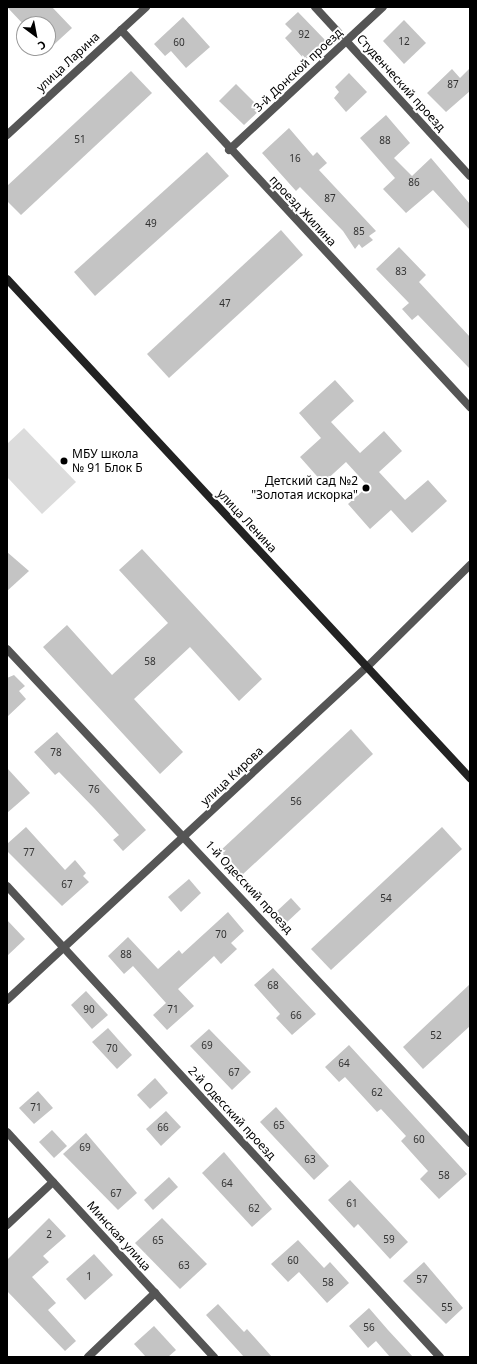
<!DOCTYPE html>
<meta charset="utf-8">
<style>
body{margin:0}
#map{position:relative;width:477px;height:1364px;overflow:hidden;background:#fff;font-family:"Noto Sans",sans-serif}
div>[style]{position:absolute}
.green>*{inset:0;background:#dcdcdc}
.building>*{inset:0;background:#c4c4c4}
.minor>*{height:8px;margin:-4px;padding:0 4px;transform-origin:4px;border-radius:4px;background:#555}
.tertiary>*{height:8px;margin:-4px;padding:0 4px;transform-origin:4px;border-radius:4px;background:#555}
.secondary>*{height:8px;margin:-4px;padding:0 4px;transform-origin:4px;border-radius:4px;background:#222}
.dots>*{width:11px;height:11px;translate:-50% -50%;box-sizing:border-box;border:2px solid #fff;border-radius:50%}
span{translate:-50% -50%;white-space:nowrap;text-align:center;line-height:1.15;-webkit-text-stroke:4px #fff;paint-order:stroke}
.number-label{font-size:10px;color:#313131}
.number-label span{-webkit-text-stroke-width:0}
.street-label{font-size:12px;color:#000}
.poi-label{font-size:12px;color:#000}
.left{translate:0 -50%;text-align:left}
.right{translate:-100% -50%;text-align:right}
.frame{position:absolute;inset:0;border:8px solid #000;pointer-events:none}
.north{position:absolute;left:16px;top:16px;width:40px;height:40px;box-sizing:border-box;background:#fff;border:1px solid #999;border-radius:50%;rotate:148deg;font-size:11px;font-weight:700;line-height:16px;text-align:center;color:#000}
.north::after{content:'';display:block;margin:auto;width:14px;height:18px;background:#000;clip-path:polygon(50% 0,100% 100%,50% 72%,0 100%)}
</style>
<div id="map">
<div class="green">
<i style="clip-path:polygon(24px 428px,76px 482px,42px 514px,7px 477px,7px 444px)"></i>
</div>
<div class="building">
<i style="clip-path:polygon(7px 7px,52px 7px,72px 28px,48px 50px,48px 24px,24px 25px)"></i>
<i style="clip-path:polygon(298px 12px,326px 41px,305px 60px,285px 38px,292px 31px,285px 24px)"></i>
<i style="clip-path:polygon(183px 17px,210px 47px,186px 68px,171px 51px,165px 56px,154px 44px)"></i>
<i style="clip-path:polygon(404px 20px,426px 43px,404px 64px,383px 41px)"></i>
<i style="clip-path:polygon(470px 68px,470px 91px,446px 112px,427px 93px,452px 69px,460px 78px)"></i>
<i style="clip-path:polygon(131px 71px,152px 93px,21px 215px,7px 201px,7px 186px)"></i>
<i style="clip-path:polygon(349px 73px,367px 92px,346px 112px,334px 98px,339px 92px,335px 87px)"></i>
<i style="clip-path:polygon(236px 84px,261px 109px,244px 125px,219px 101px)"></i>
<i style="clip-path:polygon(386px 115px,410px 143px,394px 158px,412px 176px,431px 158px,470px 204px,470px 230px,433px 190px,406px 213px,383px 189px,395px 178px,360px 138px)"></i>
<i style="clip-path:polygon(289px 128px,313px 156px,317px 152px,327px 163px,319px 170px,376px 231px,369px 236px,373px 240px,362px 248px,359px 244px,355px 249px,343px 231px,300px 187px,296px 191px,262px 153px)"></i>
<i style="clip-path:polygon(207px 152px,229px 176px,95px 296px,74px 272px)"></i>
<i style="clip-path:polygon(281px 230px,303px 255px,169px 378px,147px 354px)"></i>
<i style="clip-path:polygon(399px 247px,426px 275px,419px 282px,470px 337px,470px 369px,418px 315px,412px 320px,402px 309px,409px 303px,376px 269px)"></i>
<i style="clip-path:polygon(335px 380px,354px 401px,331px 422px,360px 453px,384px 431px,402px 451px,379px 472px,405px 500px,428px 480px,447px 501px,412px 533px,391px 510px,370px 529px,348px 504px,368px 486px,346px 462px,323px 483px,300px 457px,321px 438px,299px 413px)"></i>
<i style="clip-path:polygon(142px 549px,262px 679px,239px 701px,190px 647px,134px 699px,183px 752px,160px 774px,43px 647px,67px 625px,112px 675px,168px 623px,119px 570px)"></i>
<i style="clip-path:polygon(7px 552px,29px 571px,7px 591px)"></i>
<i style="clip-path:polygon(14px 675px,25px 686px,19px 691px,26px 699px,7px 717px,7px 678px)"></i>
<i style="clip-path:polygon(351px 729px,373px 754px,242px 875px,220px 851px)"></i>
<i style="clip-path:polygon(57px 732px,146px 830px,123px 851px,113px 840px,119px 835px,94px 808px,59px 772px,55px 775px,34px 752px)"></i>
<i style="clip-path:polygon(7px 768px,30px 793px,7px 813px)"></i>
<i style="clip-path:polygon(26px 827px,65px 870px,75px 860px,86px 873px,83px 876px,89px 882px,62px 906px,7px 851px,7px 844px)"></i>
<i style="clip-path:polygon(442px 827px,462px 849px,331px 970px,311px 949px)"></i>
<i style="clip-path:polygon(189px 879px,201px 893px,181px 912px,168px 897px)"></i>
<i style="clip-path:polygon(291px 898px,301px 909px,286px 923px,276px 912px)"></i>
<i style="clip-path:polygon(228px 912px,244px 931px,231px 943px,237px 949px,221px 964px,214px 956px,178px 989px,194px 1006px,167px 1030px,153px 1015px,166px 1003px,133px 966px,124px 974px,108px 956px,128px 937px,158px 969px,179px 950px,182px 954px)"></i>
<i style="clip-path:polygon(7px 920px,25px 939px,7px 956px)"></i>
<i style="clip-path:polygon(273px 968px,316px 1014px,292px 1035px,276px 1018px,280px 1014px,254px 985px)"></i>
<i style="clip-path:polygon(470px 984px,470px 1026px,423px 1069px,403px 1047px)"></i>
<i style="clip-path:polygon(86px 991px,108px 1015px,92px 1029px,71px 1005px)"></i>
<i style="clip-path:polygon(108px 1028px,132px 1055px,117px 1069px,92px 1042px)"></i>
<i style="clip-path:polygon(209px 1029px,251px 1072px,232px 1090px,190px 1046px)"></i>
<i style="clip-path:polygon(349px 1045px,467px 1174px,439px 1199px,420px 1179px,428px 1171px,401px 1141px,406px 1136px,381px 1109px,377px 1112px,345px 1077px,339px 1082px,325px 1067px)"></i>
<i style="clip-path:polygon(155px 1078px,168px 1093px,150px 1109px,137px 1095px)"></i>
<i style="clip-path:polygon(38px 1091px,53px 1108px,34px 1124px,19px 1108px)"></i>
<i style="clip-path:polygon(276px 1107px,329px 1166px,314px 1180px,260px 1122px)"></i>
<i style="clip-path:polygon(166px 1111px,181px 1127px,161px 1146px,146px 1129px)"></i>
<i style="clip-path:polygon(52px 1130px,67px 1146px,54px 1158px,39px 1142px)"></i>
<i style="clip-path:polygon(86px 1133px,137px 1193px,118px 1210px,63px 1154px)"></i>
<i style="clip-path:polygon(224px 1152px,272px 1209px,252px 1227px,202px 1173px)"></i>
<i style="clip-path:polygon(169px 1177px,178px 1187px,153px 1210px,144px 1200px)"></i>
<i style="clip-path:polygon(350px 1180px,408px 1242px,390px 1259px,358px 1224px,354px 1228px,328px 1200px)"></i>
<i style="clip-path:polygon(49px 1218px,66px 1236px,43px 1256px,49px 1262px,32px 1277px,56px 1303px,48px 1310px,76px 1341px,65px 1351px,7px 1291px,7px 1260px)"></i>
<i style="clip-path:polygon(162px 1218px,207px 1264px,180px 1289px,135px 1243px)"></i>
<i style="clip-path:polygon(298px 1240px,324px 1268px,330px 1262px,349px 1283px,327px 1303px,299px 1272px,288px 1282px,271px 1264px)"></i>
<i style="clip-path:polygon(94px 1254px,113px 1275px,85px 1300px,66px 1279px)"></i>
<i style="clip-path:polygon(424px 1262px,463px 1308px,446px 1324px,403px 1281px)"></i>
<i style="clip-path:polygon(218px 1304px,244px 1332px,247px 1329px,272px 1357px,244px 1357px,206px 1315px)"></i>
<i style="clip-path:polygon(369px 1308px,388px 1330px,413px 1357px,390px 1357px,376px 1341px,368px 1348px,349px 1326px)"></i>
<i style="clip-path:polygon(154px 1326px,176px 1350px,168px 1357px,146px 1357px,134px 1344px)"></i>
</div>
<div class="minor">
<i style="left:315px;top:7px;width:229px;rotate:47.5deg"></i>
<i style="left:121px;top:30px;width:514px;rotate:47.21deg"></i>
<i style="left:229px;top:150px;width:210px;rotate:-42.9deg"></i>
<i style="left:7px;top:649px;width:677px;rotate:46.86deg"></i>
<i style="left:7px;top:886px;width:640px;rotate:47.41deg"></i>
<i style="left:7px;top:1132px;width:306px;rotate:47.4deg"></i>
<i style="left:7px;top:1225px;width:63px;rotate:-43.1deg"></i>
<i style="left:88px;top:1357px;width:93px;rotate:-43.7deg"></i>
</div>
<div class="tertiary">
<i style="left:7px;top:135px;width:189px;rotate:-42.6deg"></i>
<i style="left:7px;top:1000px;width:490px;rotate:-42.8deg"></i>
<i style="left:367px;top:667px;width:145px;rotate:-44.7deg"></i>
</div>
<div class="secondary">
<i style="left:7px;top:279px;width:681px;rotate:47.14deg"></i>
</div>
<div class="dots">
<i style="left:64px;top:461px;background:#000"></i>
<i style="left:366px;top:488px;background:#000"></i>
</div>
<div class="number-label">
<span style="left:304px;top:35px">92</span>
<span style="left:404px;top:42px">12</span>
<span style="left:179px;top:43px">60</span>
<span style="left:453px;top:85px">87</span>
<span style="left:80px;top:140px">51</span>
<span style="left:385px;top:141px">88</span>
<span style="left:295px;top:159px">16</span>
<span style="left:414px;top:183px">86</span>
<span style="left:330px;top:199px">87</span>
<span style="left:151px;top:224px">49</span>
<span style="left:359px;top:232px">85</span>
<span style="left:401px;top:272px">83</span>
<span style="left:225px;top:304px">47</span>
<span style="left:150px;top:662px">58</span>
<span style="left:56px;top:753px">78</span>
<span style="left:94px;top:790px">76</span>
<span style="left:296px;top:802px">56</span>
<span style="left:29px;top:853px">77</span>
<span style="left:67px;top:885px">67</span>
<span style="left:386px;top:899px">54</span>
<span style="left:221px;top:935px">70</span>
<span style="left:126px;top:955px">88</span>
<span style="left:273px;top:986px">68</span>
<span style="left:89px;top:1010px">90</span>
<span style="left:173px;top:1010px">71</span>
<span style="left:296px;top:1016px">66</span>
<span style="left:436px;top:1036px">52</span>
<span style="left:207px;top:1046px">69</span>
<span style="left:112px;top:1049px">70</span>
<span style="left:344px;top:1064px">64</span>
<span style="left:234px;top:1073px">67</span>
<span style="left:377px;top:1093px">62</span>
<span style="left:36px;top:1108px">71</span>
<span style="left:279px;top:1126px">65</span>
<span style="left:163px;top:1128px">66</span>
<span style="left:419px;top:1140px">60</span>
<span style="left:85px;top:1148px">69</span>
<span style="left:310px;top:1160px">63</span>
<span style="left:444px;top:1176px">58</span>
<span style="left:227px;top:1184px">64</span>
<span style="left:116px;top:1194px">67</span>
<span style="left:352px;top:1204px">61</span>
<span style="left:254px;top:1209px">62</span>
<span style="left:49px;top:1235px">2</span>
<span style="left:389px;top:1240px">59</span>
<span style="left:158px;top:1241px">65</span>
<span style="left:293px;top:1261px">60</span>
<span style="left:184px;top:1266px">63</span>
<span style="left:89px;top:1277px">1</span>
<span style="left:422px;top:1280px">57</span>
<span style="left:328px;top:1283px">58</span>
<span style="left:447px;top:1308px">55</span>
<span style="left:369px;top:1328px">56</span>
</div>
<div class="street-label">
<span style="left:68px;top:62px;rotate:-43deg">улица Ларина</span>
<span style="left:298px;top:70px;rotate:-43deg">3-й Донской проезд</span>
<span style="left:401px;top:83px;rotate:48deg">Студенческий проезд</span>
<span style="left:303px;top:211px;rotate:47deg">проезд Жилина</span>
<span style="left:247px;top:521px;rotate:47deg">улица Ленина</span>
<span style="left:232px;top:776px;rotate:-43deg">улица Кирова</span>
<span style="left:249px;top:887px;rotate:47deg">1-й Одесский проезд</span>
<span style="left:232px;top:1113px;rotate:47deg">2-й Одесский проезд</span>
<span style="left:119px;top:1236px;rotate:48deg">Минская улица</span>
</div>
<div class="poi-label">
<span class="left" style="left:72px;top:461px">МБУ школа<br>№ 91 Блок Б</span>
<span class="right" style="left:358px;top:488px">Детский сад №2<br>"Золотая искорка"</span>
</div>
<div class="frame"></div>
<div class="north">С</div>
</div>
